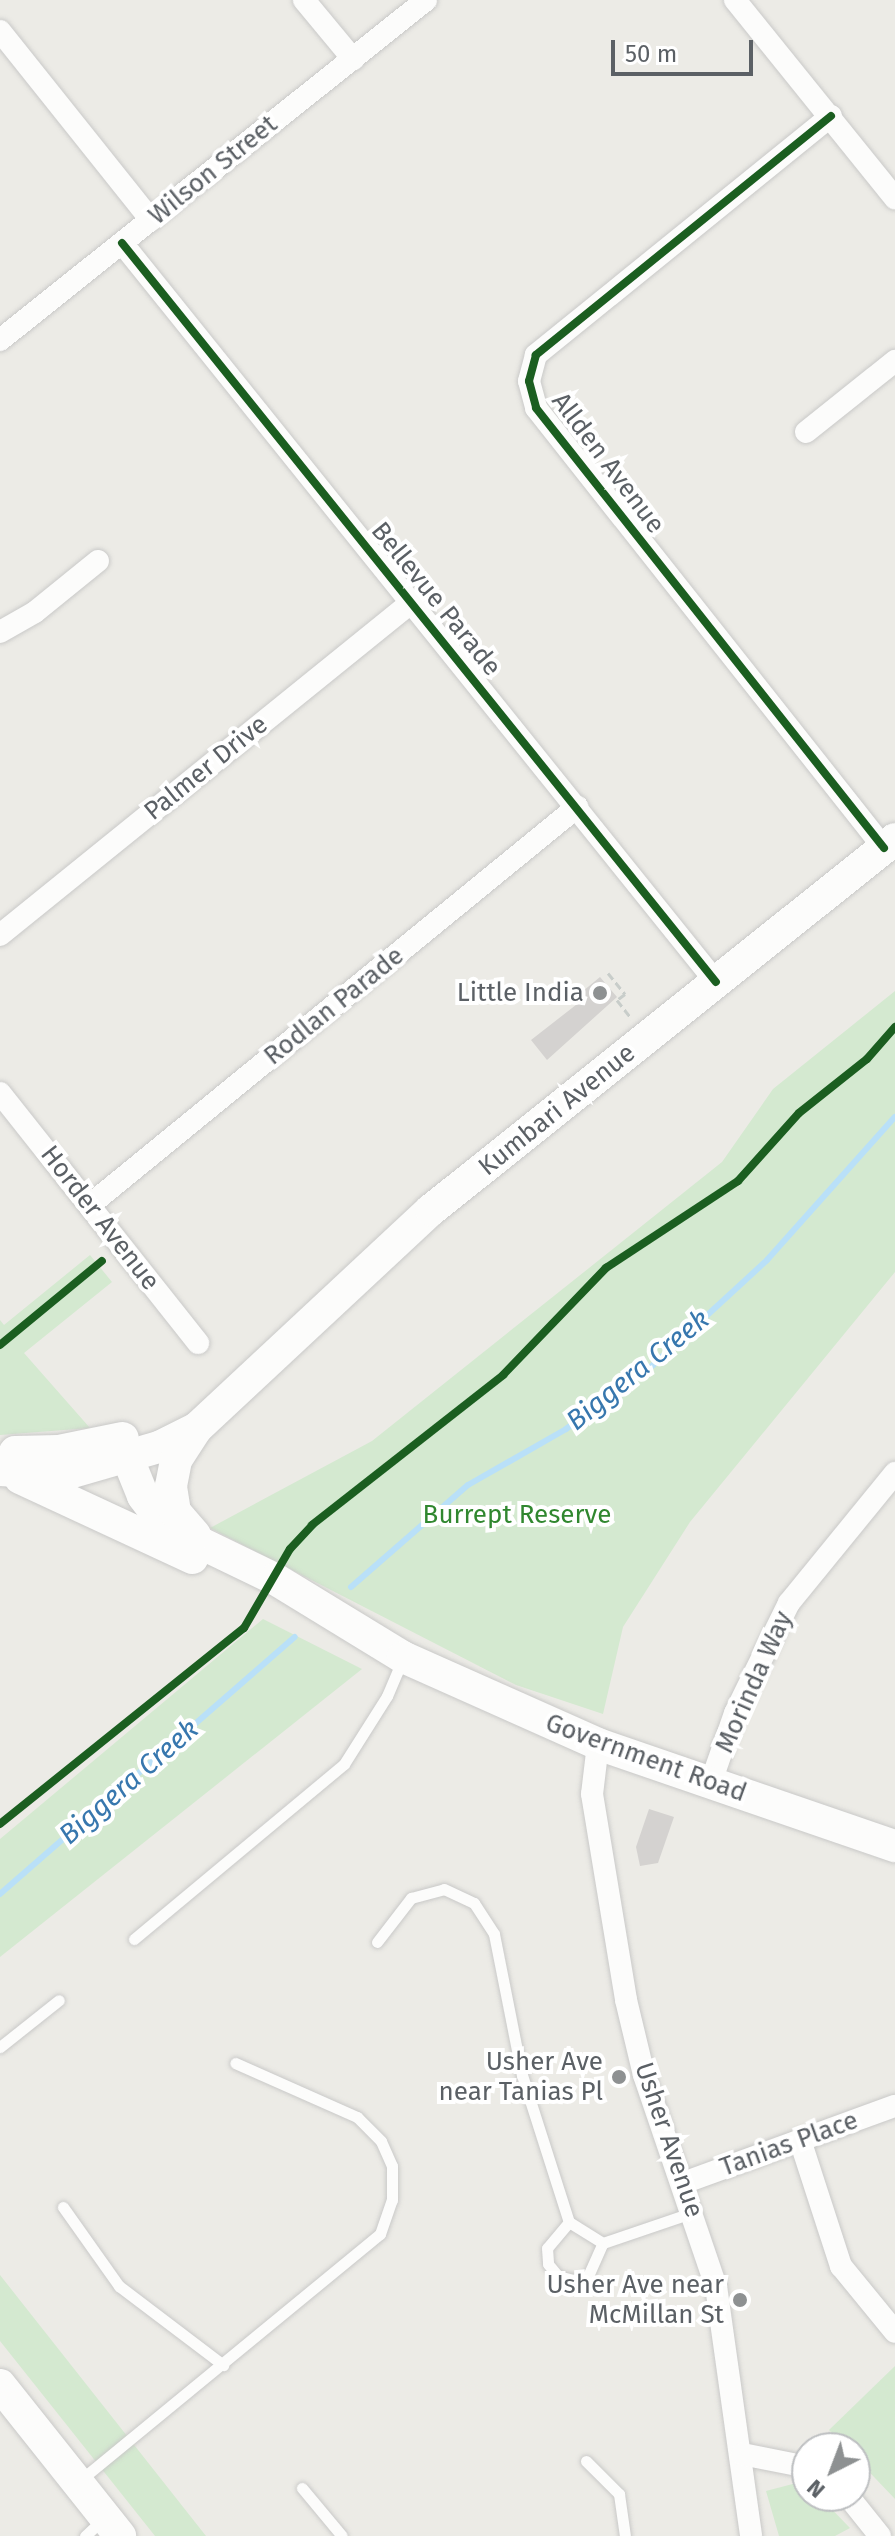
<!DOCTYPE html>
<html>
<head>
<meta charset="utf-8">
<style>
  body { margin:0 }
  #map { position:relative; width:895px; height:2536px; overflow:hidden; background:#ecebe6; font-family:"Fira Sans",sans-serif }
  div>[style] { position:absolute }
  .green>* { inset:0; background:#d4e9d0 }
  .stream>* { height:6px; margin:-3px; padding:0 3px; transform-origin:3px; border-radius:3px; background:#b9e0f8 }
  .building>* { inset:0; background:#d4d2d0 }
  .path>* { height:3px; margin-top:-1.5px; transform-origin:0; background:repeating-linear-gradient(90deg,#c8cdca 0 8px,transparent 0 12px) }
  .roads { filter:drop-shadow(0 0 2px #c9c9c8) drop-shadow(0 0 2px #c9c9c8) }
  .lane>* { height:11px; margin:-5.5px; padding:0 5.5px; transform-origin:5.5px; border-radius:5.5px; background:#fcfcfb }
  .street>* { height:22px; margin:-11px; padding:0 11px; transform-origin:11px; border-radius:11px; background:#fcfcfb }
  .secondary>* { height:32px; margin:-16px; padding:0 16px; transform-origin:16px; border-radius:16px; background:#fcfcfb }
  .cycleway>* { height:8px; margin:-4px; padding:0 4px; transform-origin:4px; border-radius:4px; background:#1b5e20 }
  .dots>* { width:22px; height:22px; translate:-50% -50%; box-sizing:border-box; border:4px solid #fff; border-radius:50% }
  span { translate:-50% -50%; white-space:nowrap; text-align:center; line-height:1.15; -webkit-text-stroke:8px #fff; paint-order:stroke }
  .street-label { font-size:26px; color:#5b6065 }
  .poi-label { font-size:26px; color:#5b6065 }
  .right { translate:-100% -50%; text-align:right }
  .park-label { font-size:26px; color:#30872f }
  .water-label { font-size:28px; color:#3777ae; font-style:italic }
  .north { position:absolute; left:791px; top:2432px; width:80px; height:80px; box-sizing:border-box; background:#fff; border:2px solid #bdbfc1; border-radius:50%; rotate:222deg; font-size:22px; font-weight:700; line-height:32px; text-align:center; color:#5b6065 }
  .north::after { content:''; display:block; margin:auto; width:28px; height:36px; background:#8e9192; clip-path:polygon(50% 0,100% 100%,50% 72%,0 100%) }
  .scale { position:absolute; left:611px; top:40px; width:142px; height:36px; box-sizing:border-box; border:4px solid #5b6065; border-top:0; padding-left:10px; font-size:24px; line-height:28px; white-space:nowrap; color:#5b6065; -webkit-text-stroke:6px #fff; paint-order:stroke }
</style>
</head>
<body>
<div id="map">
  <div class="green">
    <div style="clip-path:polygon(895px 991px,895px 1272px,690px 1522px,623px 1627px,603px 1714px,516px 1685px,210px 1528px,372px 1441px,722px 1162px,773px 1089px)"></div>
    <div style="clip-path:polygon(90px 1255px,112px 1282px,24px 1353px,90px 1428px,0 1435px,0 1320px,4px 1325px)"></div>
    <div style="clip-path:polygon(263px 1619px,362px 1669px,0 1957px,0 1839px)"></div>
    <div style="clip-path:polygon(0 2275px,206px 2536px,155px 2536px,0 2341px)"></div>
    <div style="clip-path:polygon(895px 2366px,895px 2499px,855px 2457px,855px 2448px,846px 2448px,829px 2430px)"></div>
    <div style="clip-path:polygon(804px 2481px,807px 2496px,819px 2496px,850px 2528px,835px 2536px,779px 2536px,766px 2491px)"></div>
  </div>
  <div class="stream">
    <div style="left:351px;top:1587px;width:155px;rotate:-41.1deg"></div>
    <div style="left:468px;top:1485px;width:113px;rotate:-29.7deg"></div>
    <div style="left:566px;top:1429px;width:108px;rotate:-36.3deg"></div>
    <div style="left:653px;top:1365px;width:155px;rotate:-42.6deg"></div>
    <div style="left:767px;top:1260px;width:192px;rotate:-48.2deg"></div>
    <div style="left:0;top:1894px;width:391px;rotate:-41.1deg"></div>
  </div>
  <div class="building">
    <div style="clip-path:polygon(600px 977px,617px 997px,547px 1060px,531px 1040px,581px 1001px,577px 996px)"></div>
    <div style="clip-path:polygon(649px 1809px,674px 1817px,658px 1863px,640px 1866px,636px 1847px)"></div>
  </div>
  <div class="path">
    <div style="left:608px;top:973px;width:27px;rotate:51deg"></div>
    <div style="left:625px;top:994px;width:10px;rotate:143deg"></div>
    <div style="left:617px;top:1000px;width:24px;rotate:52deg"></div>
  </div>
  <div class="roads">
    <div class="lane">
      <div style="left:134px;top:1939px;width:273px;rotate:-39.8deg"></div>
      <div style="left:344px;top:1764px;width:80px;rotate:-57.7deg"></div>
      <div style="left:387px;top:1696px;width:38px;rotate:-67deg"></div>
      <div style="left:377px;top:1942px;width:56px;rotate:-52.3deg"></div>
      <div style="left:411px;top:1898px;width:34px;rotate:-15deg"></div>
      <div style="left:444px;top:1889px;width:33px;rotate:25deg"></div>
      <div style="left:474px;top:1903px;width:37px;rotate:57deg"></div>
      <div style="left:494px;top:1934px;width:144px;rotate:78.8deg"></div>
      <div style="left:522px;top:2075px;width:154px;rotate:72.3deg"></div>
      <div style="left:569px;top:2222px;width:40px;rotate:32deg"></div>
      <div style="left:0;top:2047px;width:75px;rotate:-38.5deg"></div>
      <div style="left:63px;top:2207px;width:97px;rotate:54.7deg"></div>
      <div style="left:119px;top:2286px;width:131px;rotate:37.2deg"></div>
      <div style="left:569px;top:2222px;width:34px;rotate:130deg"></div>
      <div style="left:547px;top:2248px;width:16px;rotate:86deg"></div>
      <div style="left:548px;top:2264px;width:16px;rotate:50deg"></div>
      <div style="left:558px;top:2276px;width:16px;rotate:15deg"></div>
      <div style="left:573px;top:2280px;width:16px;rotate:-15deg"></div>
      <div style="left:588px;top:2276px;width:36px;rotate:-66deg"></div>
      <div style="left:603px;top:2243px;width:96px;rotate:-18.8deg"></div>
      <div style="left:586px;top:2461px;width:47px;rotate:45deg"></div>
      <div style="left:619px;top:2494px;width:42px;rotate:81.9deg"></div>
      <div style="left:78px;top:2482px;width:391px;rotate:-39.4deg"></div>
      <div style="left:380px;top:2234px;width:36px;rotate:-71deg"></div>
      <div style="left:392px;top:2200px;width:34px;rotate:-90deg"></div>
      <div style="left:392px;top:2166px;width:27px;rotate:-114deg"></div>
      <div style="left:381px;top:2141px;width:34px;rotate:-135deg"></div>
      <div style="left:357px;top:2117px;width:133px;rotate:-156.1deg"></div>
      <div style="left:302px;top:2488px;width:62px;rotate:50.2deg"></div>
      <div style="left:85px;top:2536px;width:23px;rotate:-43deg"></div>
    </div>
    <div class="street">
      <div style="left:304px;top:0;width:77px;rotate:50.3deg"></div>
      <div style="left:735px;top:0;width:255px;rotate:51.1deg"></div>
      <div style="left:0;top:31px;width:242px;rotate:51.4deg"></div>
      <div style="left:831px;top:116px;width:380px;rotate:141deg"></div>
      <div style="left:536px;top:355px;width:27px;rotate:105deg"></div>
      <div style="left:529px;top:381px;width:28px;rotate:75deg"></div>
      <div style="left:536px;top:408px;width:561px;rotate:51.66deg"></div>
      <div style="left:122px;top:243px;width:948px;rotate:51.21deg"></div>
      <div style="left:0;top:340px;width:545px;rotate:-38.59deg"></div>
      <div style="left:806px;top:432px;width:114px;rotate:-38.6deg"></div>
      <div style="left:0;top:632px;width:40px;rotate:-29.7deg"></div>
      <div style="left:35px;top:612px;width:81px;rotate:-39deg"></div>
      <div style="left:0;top:935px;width:531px;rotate:-38.96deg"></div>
      <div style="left:0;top:1093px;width:319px;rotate:51.6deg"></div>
      <div style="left:91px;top:1204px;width:628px;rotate:-39.24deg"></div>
      <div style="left:598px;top:1744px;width:50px;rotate:96.8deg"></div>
      <div style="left:592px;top:1794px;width:209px;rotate:80.6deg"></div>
      <div style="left:626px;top:2000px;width:77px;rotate:76.5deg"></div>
      <div style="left:644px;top:2075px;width:223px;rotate:71.2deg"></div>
      <div style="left:716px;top:2286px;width:252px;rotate:82deg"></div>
      <div style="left:711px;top:1782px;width:73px;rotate:-70.8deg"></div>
      <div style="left:735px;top:1713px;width:123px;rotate:-63.9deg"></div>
      <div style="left:789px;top:1603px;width:168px;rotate:-50.8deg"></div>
      <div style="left:800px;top:2140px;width:133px;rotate:72deg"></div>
      <div style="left:841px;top:2266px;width:85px;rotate:50.7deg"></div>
      <div style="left:683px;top:2183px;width:226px;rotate:-20deg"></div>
      <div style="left:742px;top:2454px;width:66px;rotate:11.3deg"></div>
      <div style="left:848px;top:2496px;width:51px;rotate:51.3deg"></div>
    </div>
    <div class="secondary">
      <div style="left:120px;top:1439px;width:61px;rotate:68deg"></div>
      <div style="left:143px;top:1496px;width:25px;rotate:53deg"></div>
      <div style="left:158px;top:1516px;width:34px;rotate:36deg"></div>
      <div style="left:186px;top:1536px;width:99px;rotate:25.8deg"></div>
      <div style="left:275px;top:1579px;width:150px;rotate:31.4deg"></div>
      <div style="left:403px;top:1657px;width:214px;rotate:24deg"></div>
      <div style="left:598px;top:1744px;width:314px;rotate:19deg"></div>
      <div style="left:15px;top:1452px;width:44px;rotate:-1.3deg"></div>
      <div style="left:59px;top:1451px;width:65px;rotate:-11.5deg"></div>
      <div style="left:0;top:1470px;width:66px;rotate:3.5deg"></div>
      <div style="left:66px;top:1474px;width:97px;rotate:-16.2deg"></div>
      <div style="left:159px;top:1447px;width:42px;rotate:-26.6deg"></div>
      <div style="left:197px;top:1428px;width:320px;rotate:-43deg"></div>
      <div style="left:431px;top:1210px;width:594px;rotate:-38.64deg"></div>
      <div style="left:20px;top:1478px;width:190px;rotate:24.9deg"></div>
      <div style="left:195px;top:1535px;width:30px;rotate:-131deg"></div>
      <div style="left:175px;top:1512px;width:26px;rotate:-99deg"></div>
      <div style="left:171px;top:1486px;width:26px;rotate:-79deg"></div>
      <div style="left:176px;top:1460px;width:38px;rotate:-57deg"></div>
      <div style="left:0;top:2385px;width:193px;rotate:51.5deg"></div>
    </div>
  </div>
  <div class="cycleway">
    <div style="left:831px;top:116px;width:380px;rotate:141deg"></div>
    <div style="left:536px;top:355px;width:27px;rotate:105deg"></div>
    <div style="left:529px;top:381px;width:28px;rotate:75deg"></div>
    <div style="left:536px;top:408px;width:561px;rotate:51.66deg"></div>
    <div style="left:122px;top:243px;width:948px;rotate:51.21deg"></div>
    <div style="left:0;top:1345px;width:132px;rotate:-39.5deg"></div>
    <div style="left:0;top:1824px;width:313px;rotate:-38.8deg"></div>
    <div style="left:244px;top:1628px;width:91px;rotate:-59.8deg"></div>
    <div style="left:290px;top:1549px;width:33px;rotate:-47deg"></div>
    <div style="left:312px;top:1525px;width:243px;rotate:-38.1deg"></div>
    <div style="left:503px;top:1375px;width:149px;rotate:-46.1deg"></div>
    <div style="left:606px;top:1268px;width:158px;rotate:-33.4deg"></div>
    <div style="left:738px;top:1181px;width:91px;rotate:-48.1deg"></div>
    <div style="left:799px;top:1113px;width:87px;rotate:-38.5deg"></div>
    <div style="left:867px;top:1059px;width:43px;rotate:-48.8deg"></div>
  </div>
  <div class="dots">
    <div style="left:600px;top:993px;background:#8e9192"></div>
    <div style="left:619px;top:2077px;background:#8e9192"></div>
    <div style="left:740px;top:2300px;background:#8e9192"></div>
  </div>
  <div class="street-label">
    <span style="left:213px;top:170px;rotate:-39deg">Wilson Street</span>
    <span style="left:608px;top:463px;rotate:53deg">Allden Avenue</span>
    <span style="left:436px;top:599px;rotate:51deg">Bellevue Parade</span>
    <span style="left:206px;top:768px;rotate:-39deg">Palmer Drive</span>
    <span style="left:334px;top:1006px;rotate:-39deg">Rodlan Parade</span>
    <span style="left:557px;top:1110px;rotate:-39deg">Kumbari Avenue</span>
    <span style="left:100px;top:1218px;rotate:52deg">Horder Avenue</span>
    <span style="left:754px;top:1682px;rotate:-66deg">Morinda Way</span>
    <span style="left:646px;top:1758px;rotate:20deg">Government Road</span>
    <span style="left:669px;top:2140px;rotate:71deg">Usher Avenue</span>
    <span style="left:789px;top:2144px;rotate:-20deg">Tanias Place</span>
  </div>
  <div class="poi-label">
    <span class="right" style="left:584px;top:993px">Little India</span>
    <span class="right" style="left:603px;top:2077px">Usher Ave<br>near Tanias Pl</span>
    <span class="right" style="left:724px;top:2300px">Usher Ave near<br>McMillan St</span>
  </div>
  <div class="park-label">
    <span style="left:517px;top:1515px">Burrept Reserve</span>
  </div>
  <div class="water-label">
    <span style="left:638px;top:1370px;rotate:-39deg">Biggera Creek</span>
    <span style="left:129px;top:1782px;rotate:-41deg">Biggera Creek</span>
  </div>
  <div class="north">N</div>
  <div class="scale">50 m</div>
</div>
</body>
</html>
